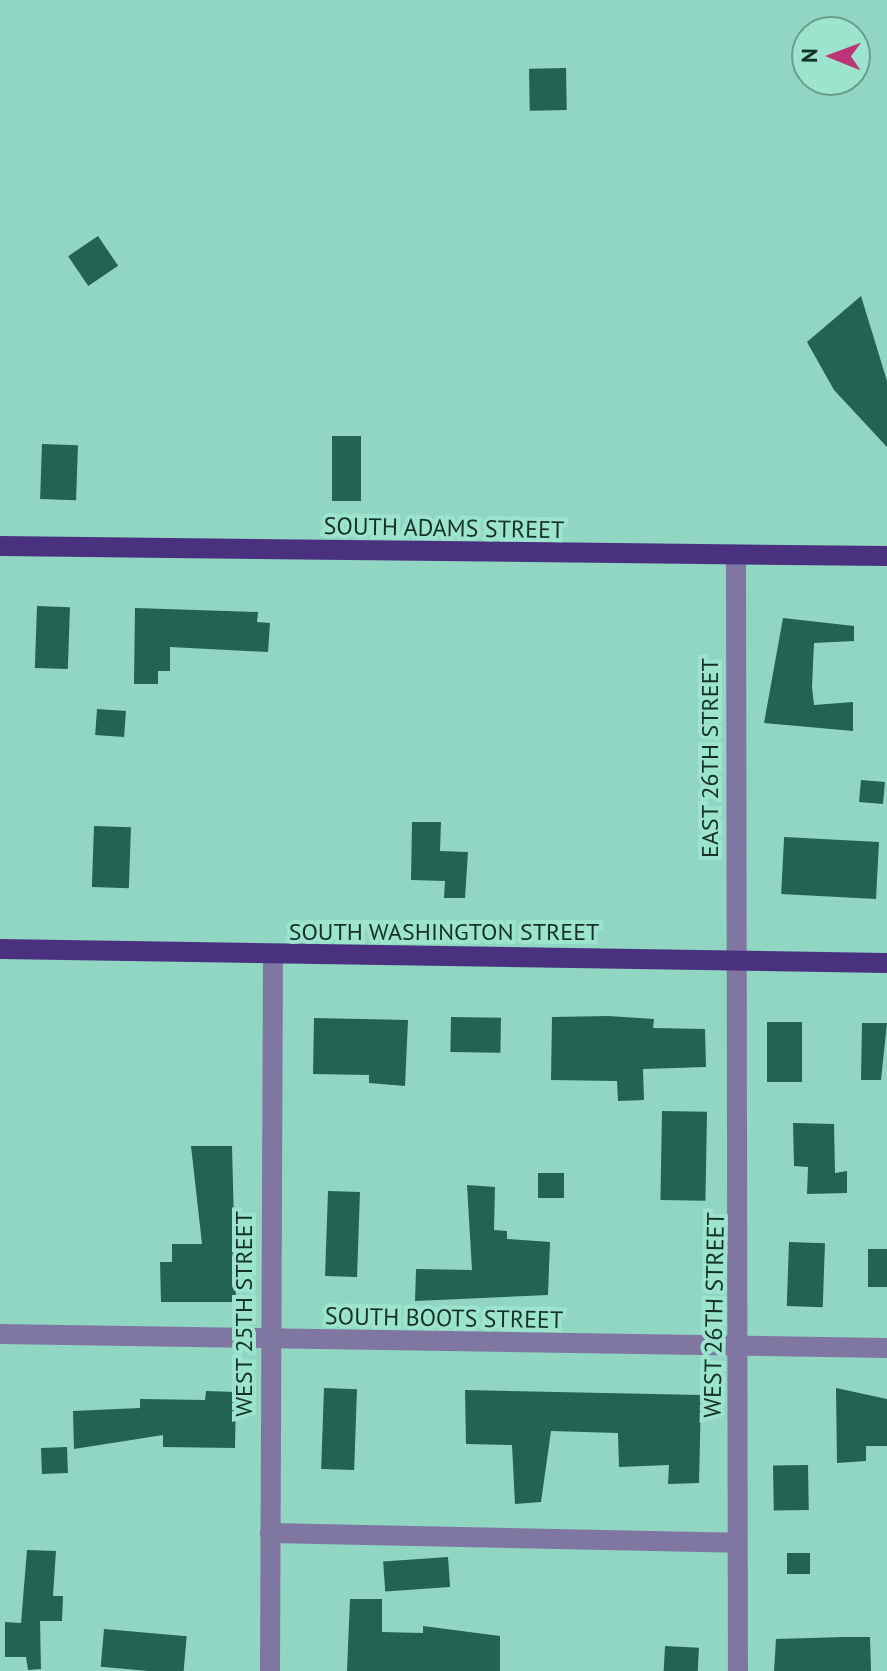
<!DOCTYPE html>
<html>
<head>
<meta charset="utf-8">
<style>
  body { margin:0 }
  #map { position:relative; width:887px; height:1671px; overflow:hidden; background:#90d6c3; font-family:"PT Sans",sans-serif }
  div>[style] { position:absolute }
  .building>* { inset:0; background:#226353; transform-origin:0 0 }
  .minor>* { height:20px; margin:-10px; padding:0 10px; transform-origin:10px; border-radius:10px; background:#8076a2 }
  .major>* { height:20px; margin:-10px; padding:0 10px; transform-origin:10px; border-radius:10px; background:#4a317f }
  span { translate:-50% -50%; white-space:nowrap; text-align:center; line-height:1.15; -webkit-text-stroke:8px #9de4cf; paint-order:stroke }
  .street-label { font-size:24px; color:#15322a }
  .north { position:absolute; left:791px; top:16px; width:80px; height:80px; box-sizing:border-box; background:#9de4cf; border:2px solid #679d8d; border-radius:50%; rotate:271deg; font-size:22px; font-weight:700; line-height:32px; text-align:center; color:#15322a }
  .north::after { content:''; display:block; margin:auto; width:28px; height:36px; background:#bb3577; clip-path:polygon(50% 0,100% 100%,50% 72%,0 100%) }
</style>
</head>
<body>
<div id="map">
  <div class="building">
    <div style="left:566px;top:68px;width:42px;height:37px;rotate:89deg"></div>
    <div style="left:98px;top:236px;width:36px;height:36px;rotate:56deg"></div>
    <div style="clip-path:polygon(861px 296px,887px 381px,887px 447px,834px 390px,807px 342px)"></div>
    <div style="left:332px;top:436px;width:29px;height:65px"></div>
    <div style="left:42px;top:444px;width:36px;height:55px;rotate:2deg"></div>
    <div style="left:37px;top:606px;width:33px;height:62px;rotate:2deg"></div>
    <div style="clip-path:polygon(135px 608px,258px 612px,257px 622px,270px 623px,268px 652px,170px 647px,170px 671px,158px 671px,158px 684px,134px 684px)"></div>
    <div style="clip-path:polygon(783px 618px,854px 626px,854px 641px,814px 643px,812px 687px,814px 705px,853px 702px,853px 731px,764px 723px)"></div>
    <div style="left:97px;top:709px;width:29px;height:26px;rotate:4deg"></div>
    <div style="left:861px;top:780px;width:24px;height:22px;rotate:5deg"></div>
    <div style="clip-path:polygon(412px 822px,441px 822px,440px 851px,468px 852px,465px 898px,444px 898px,445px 881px,411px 880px)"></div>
    <div style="left:94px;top:826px;width:37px;height:61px;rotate:2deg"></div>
    <div style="left:879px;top:842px;width:57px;height:95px;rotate:93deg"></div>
    <div style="left:451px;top:1017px;width:50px;height:35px;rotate:1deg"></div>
    <div style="clip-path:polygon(552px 1017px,608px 1016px,654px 1019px,653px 1028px,705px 1029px,706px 1067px,643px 1069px,644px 1100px,618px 1101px,617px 1081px,551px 1080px)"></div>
    <div style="clip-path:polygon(314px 1018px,408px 1020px,405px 1086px,369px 1083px,369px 1075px,313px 1074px)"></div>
    <div style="left:802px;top:1022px;width:60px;height:35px;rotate:90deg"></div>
    <div style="clip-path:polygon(862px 1023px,887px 1023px,881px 1080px,861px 1080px)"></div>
    <div style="left:662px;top:1111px;width:45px;height:89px;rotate:1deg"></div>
    <div style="clip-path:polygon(793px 1123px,834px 1124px,835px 1173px,847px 1171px,847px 1193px,807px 1194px,808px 1167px,794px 1166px)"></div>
    <div style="clip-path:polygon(191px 1146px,232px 1146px,236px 1302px,161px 1302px,160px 1262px,172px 1262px,172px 1244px,202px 1244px)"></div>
    <div style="left:538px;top:1173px;width:26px;height:25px"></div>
    <div style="clip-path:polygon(467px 1185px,495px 1187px,494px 1230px,507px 1231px,507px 1239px,550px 1242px,548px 1295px,415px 1301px,416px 1269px,472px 1270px)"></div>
    <div style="left:328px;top:1191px;width:32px;height:85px;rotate:2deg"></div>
    <div style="left:789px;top:1242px;width:36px;height:64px;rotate:2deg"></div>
    <div style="left:868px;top:1249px;width:19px;height:38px"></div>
    <div style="left:324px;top:1388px;width:33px;height:81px;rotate:2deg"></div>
    <div style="clip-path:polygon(836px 1388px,887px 1399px,887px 1446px,866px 1446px,866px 1461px,837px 1463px)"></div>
    <div style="clip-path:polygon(465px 1390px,701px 1395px,699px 1483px,668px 1484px,669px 1465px,619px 1467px,618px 1433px,551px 1431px,541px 1502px,515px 1504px,512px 1445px,466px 1444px)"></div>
    <div style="clip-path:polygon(206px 1391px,236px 1392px,235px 1448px,163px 1447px,163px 1435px,74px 1449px,73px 1411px,140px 1408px,140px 1399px,205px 1400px)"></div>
    <div style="left:67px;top:1447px;width:26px;height:26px;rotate:88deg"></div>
    <div style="left:808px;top:1465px;width:45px;height:35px;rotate:89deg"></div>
    <div style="clip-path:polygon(27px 1550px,56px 1551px,53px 1596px,63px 1596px,62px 1621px,40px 1621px,41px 1669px,28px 1670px,26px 1657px,5px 1657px,5px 1622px,21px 1623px)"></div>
    <div style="left:787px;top:1553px;width:23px;height:21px"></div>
    <div style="left:448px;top:1557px;width:30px;height:65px;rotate:86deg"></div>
    <div style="clip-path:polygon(350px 1599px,382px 1599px,382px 1632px,423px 1633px,423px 1626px,500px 1636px,500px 1671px,347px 1671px)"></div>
    <div style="left:104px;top:1629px;width:83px;height:38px;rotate:5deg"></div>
    <div style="clip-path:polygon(844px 1637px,870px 1637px,871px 1671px,774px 1671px,776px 1639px)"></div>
    <div style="left:665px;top:1646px;width:34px;height:25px;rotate:3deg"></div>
  </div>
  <div class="minor">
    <div style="left:736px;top:557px;width:1114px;rotate:89.9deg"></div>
    <div style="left:0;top:1334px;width:887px;rotate:0.9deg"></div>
    <div style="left:270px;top:1533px;width:467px;rotate:1.2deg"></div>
    <div style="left:270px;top:1671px;width:714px;rotate:-89.76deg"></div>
  </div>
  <div class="major">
    <div style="left:0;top:546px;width:887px;rotate:0.65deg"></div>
    <div style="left:0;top:949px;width:887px;rotate:0.9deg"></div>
  </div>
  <div class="street-label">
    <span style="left:444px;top:528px;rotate:1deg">SOUTH ADAMS STREET</span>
    <span style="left:710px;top:758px;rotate:-90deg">EAST 26TH STREET</span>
    <span style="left:444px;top:932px">SOUTH WASHINGTON STREET</span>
    <span style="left:244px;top:1314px;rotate:-90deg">WEST 25TH STREET</span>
    <span style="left:714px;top:1315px;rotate:-89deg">WEST 26TH STREET</span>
    <span style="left:444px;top:1318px;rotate:1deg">SOUTH BOOTS STREET</span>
  </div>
  <div class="north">N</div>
</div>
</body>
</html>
